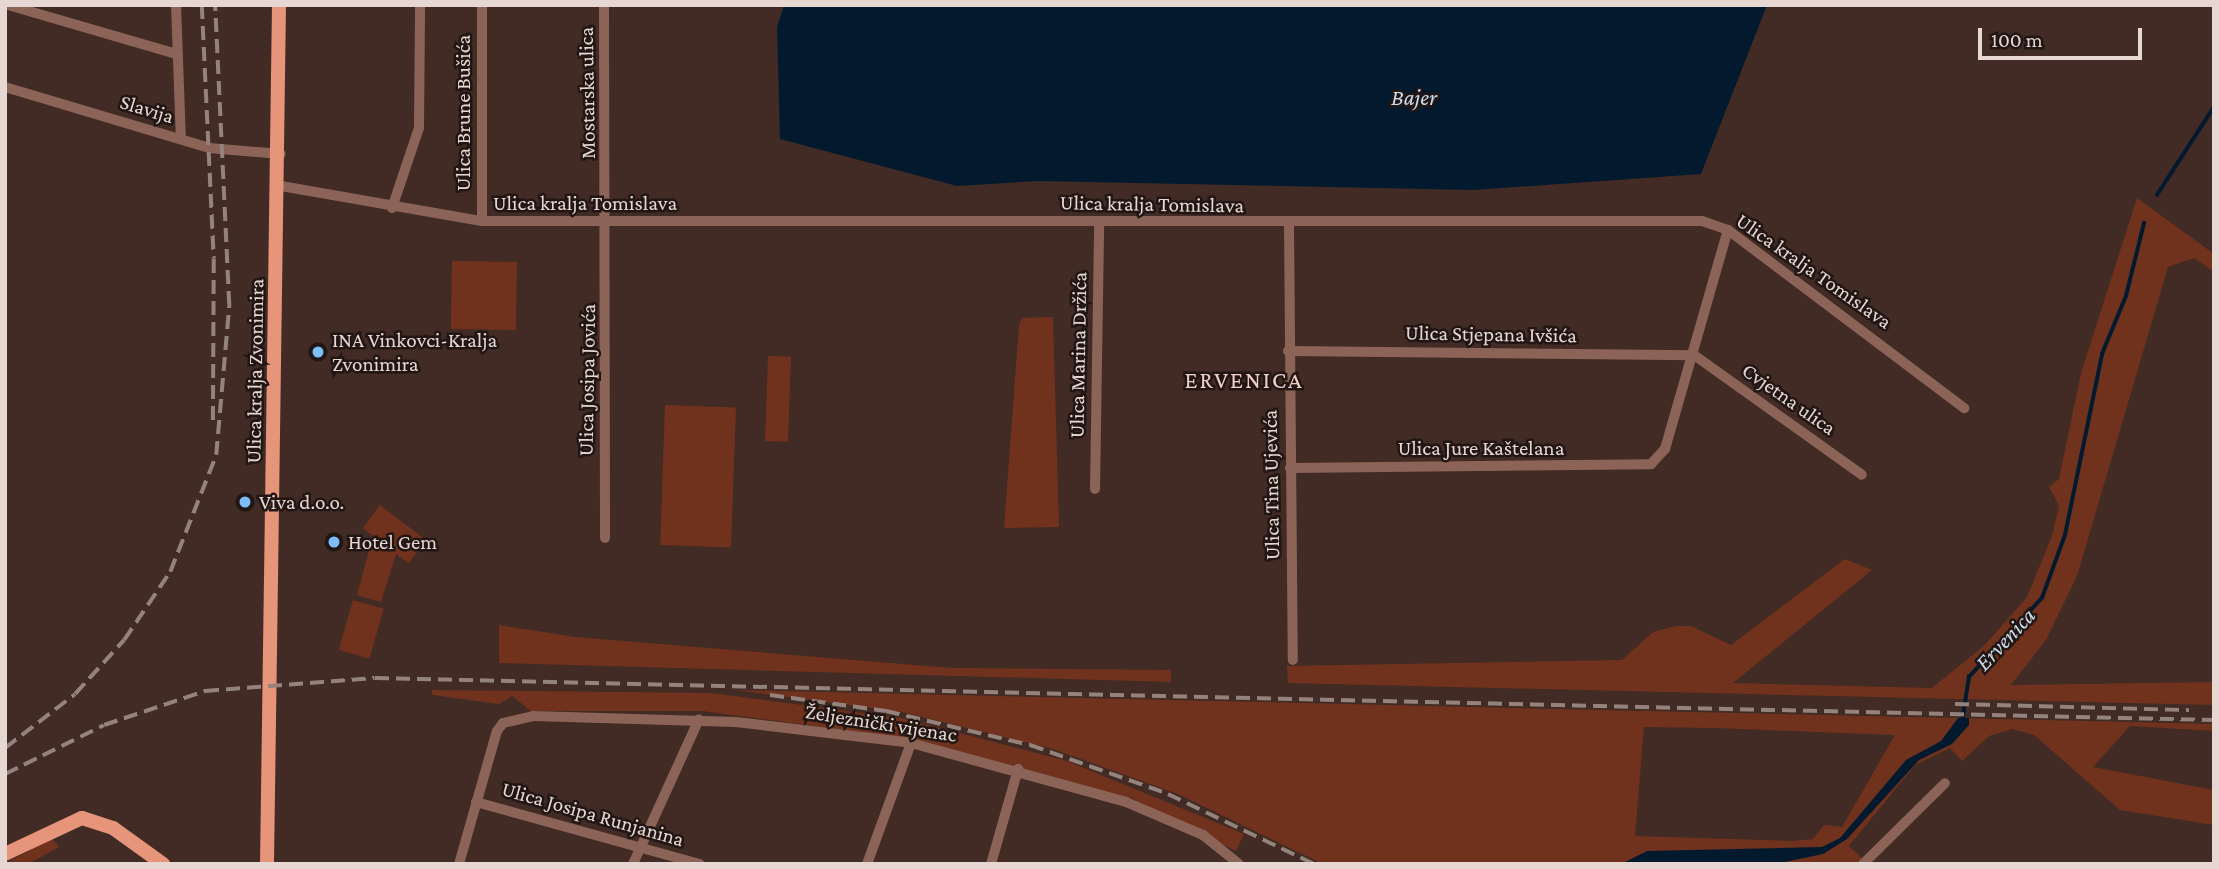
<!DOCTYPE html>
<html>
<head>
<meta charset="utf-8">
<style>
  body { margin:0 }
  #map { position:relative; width:2219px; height:869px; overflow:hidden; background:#412b24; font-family:"Crimson Pro",serif }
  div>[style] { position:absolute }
  .green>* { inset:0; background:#70321d; transform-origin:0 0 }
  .water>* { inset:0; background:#031a2e }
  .stream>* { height:3.5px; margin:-1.75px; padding:0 1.75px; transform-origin:1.75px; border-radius:1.75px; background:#031a2e }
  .minor>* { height:10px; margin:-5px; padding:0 5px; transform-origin:5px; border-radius:5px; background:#8c6457 }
  .major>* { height:14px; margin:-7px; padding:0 7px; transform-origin:7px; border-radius:7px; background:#e6947a }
  .rail>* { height:3.5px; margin-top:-1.75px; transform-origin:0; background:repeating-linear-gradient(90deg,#94827c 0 14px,transparent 0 21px) }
  .dots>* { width:19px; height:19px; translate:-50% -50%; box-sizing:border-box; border:4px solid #211613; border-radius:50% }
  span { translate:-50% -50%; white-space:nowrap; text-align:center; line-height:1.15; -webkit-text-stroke:5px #211613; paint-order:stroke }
  .street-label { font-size:21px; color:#e6d7d2 }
  .poi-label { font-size:21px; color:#e6d7d2 }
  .left { translate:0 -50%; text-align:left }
  .water-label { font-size:23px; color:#cadcee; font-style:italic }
  .quarter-label { font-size:24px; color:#edcfc6; letter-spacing:2px }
  .frame { position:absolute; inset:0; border:7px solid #e6d7d2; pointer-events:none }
  .scale { position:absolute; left:1978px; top:28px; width:164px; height:32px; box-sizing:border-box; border:4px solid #e6d7d2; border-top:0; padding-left:9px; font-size:21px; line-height:24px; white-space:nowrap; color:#e6d7d2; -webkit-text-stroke:5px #211613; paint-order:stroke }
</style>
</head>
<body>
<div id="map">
  <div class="green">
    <div style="clip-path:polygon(2137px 198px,2214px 254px,2214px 272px,2194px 258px,2168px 267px,2077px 576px,2046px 640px,2011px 685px,2214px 682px,2214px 705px,1288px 683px,1287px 666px,1622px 660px,1653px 632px,1676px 626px,1691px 626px,1731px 645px,1845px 559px,1872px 570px,1733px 683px,1932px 688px,1985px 645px,2027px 597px,2052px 536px,2059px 506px,2049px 487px,2059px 479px,2081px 373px)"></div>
    <div style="left:517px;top:262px;width:68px;height:65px;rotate:91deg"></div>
    <div style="clip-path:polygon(1053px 317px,1059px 527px,1004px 528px,1019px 325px,1022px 318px)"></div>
    <div style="left:768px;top:356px;width:23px;height:85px;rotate:2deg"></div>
    <div style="left:665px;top:405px;width:71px;height:140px;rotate:2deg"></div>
    <div style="clip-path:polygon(380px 505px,426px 540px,409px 563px,396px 554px,381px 602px,357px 595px,373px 536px,363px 528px)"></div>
    <div style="left:353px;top:600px;width:32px;height:52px;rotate:16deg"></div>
    <div style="clip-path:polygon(499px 625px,575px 637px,952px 668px,1171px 670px,1171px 682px,499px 663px)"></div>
    <div style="clip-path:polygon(432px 690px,711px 693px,901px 718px,1067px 761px,1244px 834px,1236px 851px,1131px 798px,912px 739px,702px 711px,531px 711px,512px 696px,499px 704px,432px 695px)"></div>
    <div style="clip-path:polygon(evenodd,736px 690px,2214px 724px,2214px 731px,2130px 726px,2093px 767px,2214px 790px,2214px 825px,2120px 810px,2034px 735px,2012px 729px,1989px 736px,1962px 761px,1950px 748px,1915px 765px,1849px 846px,1863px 859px,1857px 864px,1323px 864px,1178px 794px,1053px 749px,902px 712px,736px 690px,1644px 727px,1715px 728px,1895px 735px,1842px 827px,1824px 825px,1813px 839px,1792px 841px,1635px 836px,1644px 727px)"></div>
    <div style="clip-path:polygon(52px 838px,59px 847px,28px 864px,5px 864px)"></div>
  </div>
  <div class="water">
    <div style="clip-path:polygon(784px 5px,1767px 5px,1701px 174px,1474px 190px,1037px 181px,957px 186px,780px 139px,777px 27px)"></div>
    <div style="clip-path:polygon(1958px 718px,1969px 718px,1969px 725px,1952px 744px,1919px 760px,1847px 839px,1823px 854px,1780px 863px,1621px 864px,1647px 851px,1822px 847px,1840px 838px,1906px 760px,1941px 741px)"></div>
  </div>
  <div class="stream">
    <div style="left:2157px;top:195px;width:105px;rotate:-57.1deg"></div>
    <div style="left:1962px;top:722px;width:46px;rotate:-81.2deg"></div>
    <div style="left:1969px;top:677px;width:108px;rotate:-47.3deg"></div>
    <div style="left:2042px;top:598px;width:67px;rotate:-69.9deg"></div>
    <div style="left:2065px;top:535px;width:185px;rotate:-78.4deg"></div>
    <div style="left:2102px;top:354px;width:63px;rotate:-67.5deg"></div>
    <div style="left:2126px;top:296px;width:75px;rotate:-76.1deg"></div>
  </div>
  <div class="minor">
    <div style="left:8px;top:5px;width:176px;rotate:16.2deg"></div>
    <div style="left:176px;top:5px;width:134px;rotate:87.9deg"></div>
    <div style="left:482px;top:5px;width:216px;rotate:90deg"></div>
    <div style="left:604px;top:5px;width:533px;rotate:89.89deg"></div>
    <div style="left:5px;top:87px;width:213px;rotate:16.6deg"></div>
    <div style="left:209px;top:148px;width:72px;rotate:4.8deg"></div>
    <div style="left:281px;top:186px;width:204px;rotate:9.9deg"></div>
    <div style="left:482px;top:221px;width:1220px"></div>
    <div style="left:1702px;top:221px;width:28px;rotate:19deg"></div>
    <div style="left:1728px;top:230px;width:296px;rotate:37deg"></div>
    <div style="left:392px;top:208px;width:84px;rotate:-71.4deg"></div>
    <div style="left:419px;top:128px;width:123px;rotate:-89.5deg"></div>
    <div style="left:1289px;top:225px;width:435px;rotate:89.5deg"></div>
    <div style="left:1288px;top:351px;width:406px;rotate:0.6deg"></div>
    <div style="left:1694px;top:355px;width:206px;rotate:35.5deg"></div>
    <div style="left:1290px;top:468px;width:361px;rotate:-0.6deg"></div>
    <div style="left:1651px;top:464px;width:21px;rotate:-47deg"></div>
    <div style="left:1665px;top:449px;width:228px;rotate:-74deg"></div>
    <div style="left:1095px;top:489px;width:268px;rotate:-89.1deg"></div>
    <div style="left:476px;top:802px;width:232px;rotate:15.5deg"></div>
    <div style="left:459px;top:864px;width:138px;rotate:-74.1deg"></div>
    <div style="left:497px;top:731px;width:10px;rotate:-53deg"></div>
    <div style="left:503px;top:723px;width:31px;rotate:-13deg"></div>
    <div style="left:533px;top:716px;width:203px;rotate:1.7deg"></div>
    <div style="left:736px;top:722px;width:176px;rotate:6.8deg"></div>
    <div style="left:911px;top:743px;width:223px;rotate:15.3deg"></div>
    <div style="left:1126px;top:802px;width:84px;rotate:23.2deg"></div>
    <div style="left:1203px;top:835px;width:46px;rotate:38.9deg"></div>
    <div style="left:633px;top:864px;width:159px;rotate:-65.5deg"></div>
    <div style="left:867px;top:864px;width:129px;rotate:-70deg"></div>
    <div style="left:991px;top:864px;width:99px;rotate:-74.1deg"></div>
    <div style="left:1863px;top:864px;width:115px;rotate:-44.6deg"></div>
  </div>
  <div class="major">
    <div style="left:5px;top:854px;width:85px;rotate:-25.1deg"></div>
    <div style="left:82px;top:818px;width:33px;rotate:18deg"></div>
    <div style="left:113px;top:828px;width:62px;rotate:35.8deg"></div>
    <div style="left:267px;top:864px;width:859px;rotate:-89.2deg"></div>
  </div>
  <div class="rail">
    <div style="left:202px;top:5px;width:254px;rotate:87.3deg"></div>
    <div style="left:214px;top:259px;width:166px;rotate:90.3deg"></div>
    <div style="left:770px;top:695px;width:117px;rotate:7.9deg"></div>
    <div style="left:886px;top:711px;width:148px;rotate:13.3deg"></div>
    <div style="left:1030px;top:745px;width:146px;rotate:19.5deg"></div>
    <div style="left:1168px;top:794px;width:162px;rotate:25.6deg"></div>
    <div style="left:1955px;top:704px;width:234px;rotate:1.5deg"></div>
    <div style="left:5px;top:748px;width:88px;rotate:-37.6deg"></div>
    <div style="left:75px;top:694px;width:73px;rotate:-47.8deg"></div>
    <div style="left:124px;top:640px;width:82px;rotate:-55.9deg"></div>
    <div style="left:170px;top:572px;width:126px;rotate:-68.5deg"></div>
    <div style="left:216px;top:455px;width:151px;rotate:-85deg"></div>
    <div style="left:229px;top:305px;width:300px;rotate:-92.7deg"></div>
    <div style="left:5px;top:774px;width:110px;rotate:-26.3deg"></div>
    <div style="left:104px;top:725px;width:107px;rotate:-18.6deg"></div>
    <div style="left:205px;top:691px;width:170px;rotate:-4.4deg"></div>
    <div style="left:375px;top:678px;width:1839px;rotate:1.31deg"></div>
  </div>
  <div class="dots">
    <div style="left:318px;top:352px;background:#7dbef9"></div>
    <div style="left:245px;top:502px;background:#7dbef9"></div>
    <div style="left:334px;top:542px;background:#7dbef9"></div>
  </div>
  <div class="street-label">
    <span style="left:587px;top:93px;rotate:-91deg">Mostarska ulica</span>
    <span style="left:147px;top:109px;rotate:17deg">Slavija</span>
    <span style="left:463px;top:113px;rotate:-90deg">Ulica Brune Bušića</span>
    <span style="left:585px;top:203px">Ulica kralja Tomislava</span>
    <span style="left:1152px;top:204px;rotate:1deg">Ulica kralja Tomislava</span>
    <span style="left:1814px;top:271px;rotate:35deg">Ulica kralja Tomislava</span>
    <span style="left:1491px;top:334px;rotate:1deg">Ulica Stjepana Ivšića</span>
    <span style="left:1078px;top:355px;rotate:-89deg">Ulica Marina Držića</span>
    <span style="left:255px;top:371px;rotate:-89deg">Ulica kralja Zvonimira</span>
    <span style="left:587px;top:380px;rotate:-89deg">Ulica Josipa Jovića</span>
    <span style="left:1789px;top:399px;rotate:35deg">Cvjetna ulica</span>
    <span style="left:1481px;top:448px">Ulica Jure Kaštelana</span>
    <span style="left:1271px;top:485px;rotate:-91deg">Ulica Tina Ujevića</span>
    <span style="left:881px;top:723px;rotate:9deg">Željeznički vijenac</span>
    <span style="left:593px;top:814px;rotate:16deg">Ulica Josipa Runjanina</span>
  </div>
  <div class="poi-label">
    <span class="left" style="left:332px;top:352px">INA Vinkovci-Kralja<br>Zvonimira</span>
    <span class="left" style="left:259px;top:502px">Viva d.o.o.</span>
    <span class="left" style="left:348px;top:542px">Hotel Gem</span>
  </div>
  <div class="water-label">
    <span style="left:1414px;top:97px">Bajer</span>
    <span style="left:2005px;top:639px;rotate:-47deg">Ervenica</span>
  </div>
  <div class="quarter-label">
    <span style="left:1244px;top:380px">ERVENICA</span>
  </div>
  <div class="frame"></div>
  <div class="scale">100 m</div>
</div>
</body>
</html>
